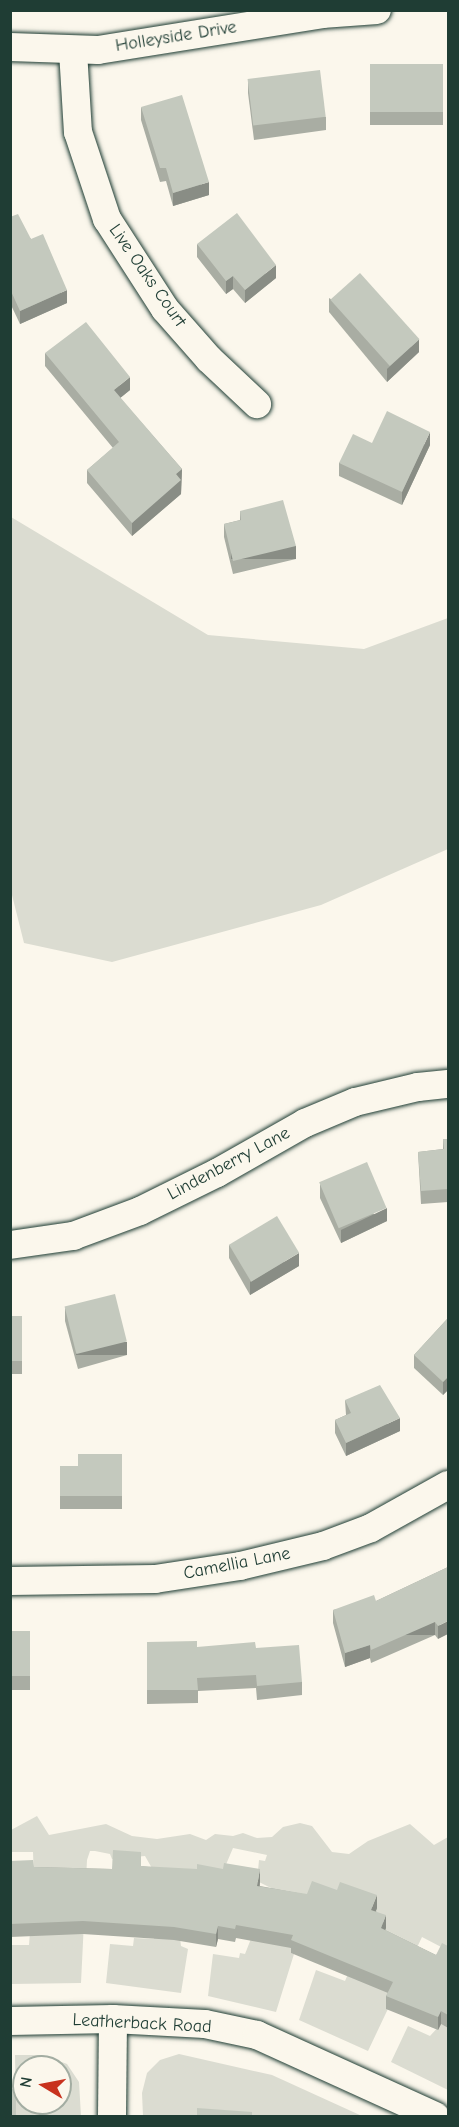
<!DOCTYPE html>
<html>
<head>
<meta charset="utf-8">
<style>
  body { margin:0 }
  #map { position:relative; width:459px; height:2127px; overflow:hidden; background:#fbf7ec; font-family:"Comic Neue",sans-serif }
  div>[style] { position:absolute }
  .green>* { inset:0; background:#dbdcd1 }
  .roads { filter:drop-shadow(0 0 2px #1f3d34) drop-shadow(0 0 2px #1f3d34) }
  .street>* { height:28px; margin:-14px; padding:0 14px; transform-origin:14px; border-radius:14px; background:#fbf7ec }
  .wall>* { inset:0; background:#a9ada3; transform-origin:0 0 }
  .shaded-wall>* { inset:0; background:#898d85; transform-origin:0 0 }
  .building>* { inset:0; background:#c4c9be; transform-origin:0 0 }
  span { translate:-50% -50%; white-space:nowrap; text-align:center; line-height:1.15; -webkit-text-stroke:4.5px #fbf7ec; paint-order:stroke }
  .street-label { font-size:18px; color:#1f3d34 }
  .frame { position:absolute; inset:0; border:12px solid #1f3d34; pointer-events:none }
  .north { position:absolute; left:12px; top:2055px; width:60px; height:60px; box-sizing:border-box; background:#fbf7ec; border:2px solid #a3ada2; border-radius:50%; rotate:280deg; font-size:16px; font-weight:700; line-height:24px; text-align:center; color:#1f3d34 }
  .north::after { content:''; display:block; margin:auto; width:21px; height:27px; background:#c8321e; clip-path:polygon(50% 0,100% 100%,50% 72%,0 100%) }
</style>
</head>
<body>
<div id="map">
  <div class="green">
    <div style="clip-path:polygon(11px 517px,208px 635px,364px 649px,448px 618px,448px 849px,321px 905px,112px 962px,24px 943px,10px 887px)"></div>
    <div style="clip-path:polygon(37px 1816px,49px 1835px,106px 1824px,132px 1836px,157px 1839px,190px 1834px,206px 1840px,215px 1834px,233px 1836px,243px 1833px,257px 1838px,272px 1837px,283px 1827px,300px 1823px,312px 1826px,332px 1852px,349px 1854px,368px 1841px,410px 1824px,434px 1845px,448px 1837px,448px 1960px,445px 1949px,422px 1937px,368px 2051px,299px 2020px,316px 1970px,345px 1981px,376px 1908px,291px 1953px,294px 1954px,276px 2012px,208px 1996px,213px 1954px,239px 1958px,240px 1953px,245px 1954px,271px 1888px,257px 1881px,259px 1860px,265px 1861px,267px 1855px,233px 1848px,219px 1881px,180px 1937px,181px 1946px,188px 1949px,181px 1993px,106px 1983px,110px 1944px,133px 1946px,134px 1938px,154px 1939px,153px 1870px,145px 1856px,112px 1859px,110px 1854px,95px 1851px,90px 1851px,87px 1860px,81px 1983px,11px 1984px,11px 1945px,29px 1945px,34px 1880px,33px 1852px,11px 1852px,11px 1830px)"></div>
    <div style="clip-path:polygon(441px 2024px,448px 2028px,448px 2090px,391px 2062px,408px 2026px,430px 2036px)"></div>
    <div style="clip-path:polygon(179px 2054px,272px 2075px,362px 2116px,143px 2116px,142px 2093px,147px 2073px,160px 2060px)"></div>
    <div style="clip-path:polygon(evenodd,15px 2055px,43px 2055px,67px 2064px,79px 2082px,81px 2116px,16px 2116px,15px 2055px,24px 2067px,60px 2067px,60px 2103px,24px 2103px,24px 2067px)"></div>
  </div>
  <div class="roads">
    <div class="street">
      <div style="left:10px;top:47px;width:88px;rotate:2deg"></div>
      <div style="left:98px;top:50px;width:227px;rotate:-9.1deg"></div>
      <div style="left:322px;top:14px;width:55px;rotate:-4.2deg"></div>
      <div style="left:73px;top:51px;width:81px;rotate:86.5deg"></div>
      <div style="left:78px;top:132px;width:92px;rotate:71.6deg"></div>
      <div style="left:107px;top:219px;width:107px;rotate:57.2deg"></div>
      <div style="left:165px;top:309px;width:67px;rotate:48.7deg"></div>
      <div style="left:209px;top:359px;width:66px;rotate:43.2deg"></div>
      <div style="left:10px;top:1245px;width:64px;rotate:-8.1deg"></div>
      <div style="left:73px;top:1236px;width:72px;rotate:-20.5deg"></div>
      <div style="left:140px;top:1211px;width:86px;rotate:-26.3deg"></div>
      <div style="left:217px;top:1173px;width:101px;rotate:-29.6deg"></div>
      <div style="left:305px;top:1123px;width:54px;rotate:-22.8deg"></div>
      <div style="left:355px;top:1102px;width:65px;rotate:-13.4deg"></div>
      <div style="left:418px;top:1087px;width:30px;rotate:-6deg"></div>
      <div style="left:10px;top:1581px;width:145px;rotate:-0.8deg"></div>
      <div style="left:155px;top:1579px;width:86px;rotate:-8.7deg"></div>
      <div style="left:240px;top:1566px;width:85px;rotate:-13.5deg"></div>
      <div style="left:323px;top:1546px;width:51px;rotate:-20.6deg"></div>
      <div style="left:371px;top:1528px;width:88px;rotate:-29.2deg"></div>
      <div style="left:10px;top:2021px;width:103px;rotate:-1.1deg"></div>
      <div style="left:113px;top:2019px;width:92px;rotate:3.1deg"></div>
      <div style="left:205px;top:2024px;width:53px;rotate:11.9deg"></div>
      <div style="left:257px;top:2035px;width:196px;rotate:24.5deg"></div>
      <div style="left:112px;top:2116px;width:97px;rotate:-89.4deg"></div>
    </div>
  </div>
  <div class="wall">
    <div style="left:443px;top:64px;width:61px;height:73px;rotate:90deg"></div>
    <div style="clip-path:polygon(248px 80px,326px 117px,326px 130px,254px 140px,248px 93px)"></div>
    <div style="clip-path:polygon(141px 107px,209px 195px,173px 206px,166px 181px,160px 182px,141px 120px)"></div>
    <div style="clip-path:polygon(10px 217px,31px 239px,67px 303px,20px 324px,10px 303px)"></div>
    <div style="clip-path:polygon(197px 244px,276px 278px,245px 303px,233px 289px,226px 294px,197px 257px)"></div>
    <div style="clip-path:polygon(329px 298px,419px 352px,387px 382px,329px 312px)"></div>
    <div style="clip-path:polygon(45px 353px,130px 390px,120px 398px,182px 469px,181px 494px,132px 536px,87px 483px,87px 470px,113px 448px,45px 366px)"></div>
    <div style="clip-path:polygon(372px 443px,430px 445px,402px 505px,339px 476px,339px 463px)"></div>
    <div style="clip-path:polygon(240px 511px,296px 559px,233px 574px,224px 537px,224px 524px,240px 520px)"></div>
    <div style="clip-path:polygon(443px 1139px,448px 1139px,448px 1202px,421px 1204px,418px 1152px,443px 1149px)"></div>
    <div style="clip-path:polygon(320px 1184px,387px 1221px,341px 1243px,320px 1198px)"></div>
    <div style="clip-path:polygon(229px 1245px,299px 1266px,250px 1295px,229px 1258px)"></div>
    <div style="clip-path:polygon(65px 1308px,127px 1355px,78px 1369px,65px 1321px)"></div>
    <div style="left:10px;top:1316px;width:12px;height:58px"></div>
    <div style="clip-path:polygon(448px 1318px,448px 1390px,443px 1395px,414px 1368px,414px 1355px)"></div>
    <div style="clip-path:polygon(345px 1400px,400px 1431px,346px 1456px,335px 1433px,335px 1420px,346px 1415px)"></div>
    <div style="clip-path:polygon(122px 1454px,122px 1509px,60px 1509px,60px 1466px,78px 1466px)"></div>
    <div style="clip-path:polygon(448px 1567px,438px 1639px,435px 1635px,371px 1663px,370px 1658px,345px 1667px,333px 1623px,333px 1610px,376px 1601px)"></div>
    <div style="left:10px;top:1631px;width:20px;height:59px"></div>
    <div style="clip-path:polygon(147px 1642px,197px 1647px,256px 1648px,302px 1682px,302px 1695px,257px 1700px,256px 1688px,198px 1691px,198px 1703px,147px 1704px)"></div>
    <div style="clip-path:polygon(10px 1861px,34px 1867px,112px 1869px,141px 1866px,260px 1882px,260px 1886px,377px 1908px,376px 1911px,386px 1928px,385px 1930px,436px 1955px,448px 1946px,448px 2028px,441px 2024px,438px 2030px,386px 2009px,386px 1996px,388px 1993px,291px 1953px,291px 1948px,236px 1938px,235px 1942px,218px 1939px,216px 1947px,174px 1940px,83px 1934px,10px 1937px)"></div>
  </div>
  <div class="shaded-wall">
    <div style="clip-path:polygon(209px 182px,209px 195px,173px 206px,173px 193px)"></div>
    <div style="clip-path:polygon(276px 265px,276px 278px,245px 303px,245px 290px)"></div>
    <div style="clip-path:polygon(233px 276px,233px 289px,226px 294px,226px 281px)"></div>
    <div style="clip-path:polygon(67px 290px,67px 303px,20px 324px,20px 311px)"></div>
    <div style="clip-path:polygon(419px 339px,419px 352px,387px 382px,387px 369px)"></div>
    <div style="clip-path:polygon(130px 377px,130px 390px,114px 403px,114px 390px)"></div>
    <div style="clip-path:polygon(430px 432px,430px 445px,402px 505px,402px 492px)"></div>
    <div style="clip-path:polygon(182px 469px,181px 494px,132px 536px,132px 523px,176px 474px)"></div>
    <div style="left:296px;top:546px;width:13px;height:65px;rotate:90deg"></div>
    <div style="clip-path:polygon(387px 1208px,387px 1221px,341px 1243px,341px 1230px)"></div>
    <div style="clip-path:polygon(299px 1253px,299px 1266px,250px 1295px,250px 1282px)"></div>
    <div style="left:127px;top:1342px;width:13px;height:51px;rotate:90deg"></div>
    <div style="clip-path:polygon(448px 1377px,448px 1390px,443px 1395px,443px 1382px)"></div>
    <div style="clip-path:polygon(400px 1418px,400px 1431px,346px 1456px,346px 1443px)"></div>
    <div style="clip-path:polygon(448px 1621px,448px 1634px,438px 1639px,438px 1626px)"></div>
    <div style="left:435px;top:1622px;width:13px;height:70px;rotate:90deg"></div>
    <div style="clip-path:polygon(370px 1645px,370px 1658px,345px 1667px,345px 1653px)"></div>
    <div style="clip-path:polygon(260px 1869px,260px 1882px,257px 1899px,257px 1886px)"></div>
    <div style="clip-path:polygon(377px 1895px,377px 1908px,371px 1923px,371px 1910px)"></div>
    <div style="clip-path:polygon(386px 1915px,386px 1928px,381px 1941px,381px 1928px)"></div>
    <div style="clip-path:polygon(218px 1926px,218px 1939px,216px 1947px,216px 1934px)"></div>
    <div style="clip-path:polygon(441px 2011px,441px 2024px,438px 2030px,438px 2017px)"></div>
  </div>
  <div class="building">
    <div style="left:443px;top:64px;width:48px;height:73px;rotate:90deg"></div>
    <div style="left:320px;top:70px;width:47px;height:73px;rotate:83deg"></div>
    <div style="clip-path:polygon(182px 95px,209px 182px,173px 193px,166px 168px,160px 168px,141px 107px)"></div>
    <div style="clip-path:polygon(237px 213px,276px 265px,245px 290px,233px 276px,226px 281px,197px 244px)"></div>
    <div style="clip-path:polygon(18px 214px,31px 239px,43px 234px,67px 290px,20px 311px,10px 289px,10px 217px)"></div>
    <div style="left:360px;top:273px;width:89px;height:40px;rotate:48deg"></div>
    <div style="clip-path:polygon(86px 322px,130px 377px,114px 390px,182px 469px,176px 474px,181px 480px,132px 523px,87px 470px,119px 442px,45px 353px)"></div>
    <div style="clip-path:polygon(387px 411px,430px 432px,402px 492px,339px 463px,353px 434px,372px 443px)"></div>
    <div style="clip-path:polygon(283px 500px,296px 546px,233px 561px,224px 524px,241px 520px,240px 511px)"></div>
    <div style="clip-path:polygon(443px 1139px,448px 1139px,448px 1189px,421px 1191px,418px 1152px,444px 1149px)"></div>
    <div style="left:367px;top:1162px;width:50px;height:52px;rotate:67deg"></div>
    <div style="left:277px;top:1216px;width:43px;height:56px;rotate:59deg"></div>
    <div style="left:115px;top:1294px;width:49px;height:52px;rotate:76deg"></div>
    <div style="left:10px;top:1316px;width:12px;height:45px"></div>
    <div style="clip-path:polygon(448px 1318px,448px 1377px,443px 1382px,414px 1355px)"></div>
    <div style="clip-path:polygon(380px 1385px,400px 1418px,346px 1443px,335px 1420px,351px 1413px,345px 1400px)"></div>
    <div style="clip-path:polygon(78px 1454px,122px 1454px,122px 1496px,60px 1496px,60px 1466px,78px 1466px)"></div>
    <div style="clip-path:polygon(448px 1567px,448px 1621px,438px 1626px,435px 1622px,371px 1650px,370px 1645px,345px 1653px,333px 1610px,374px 1595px,376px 1601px)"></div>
    <div style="left:10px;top:1631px;width:20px;height:45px"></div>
    <div style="clip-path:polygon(197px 1641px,197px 1647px,255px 1642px,256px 1648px,299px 1645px,302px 1682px,257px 1686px,256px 1675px,197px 1678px,198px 1690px,147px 1690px,147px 1642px)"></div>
    <div style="clip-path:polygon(113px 1850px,141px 1852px,141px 1866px,197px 1869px,197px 1864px,223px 1869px,224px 1863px,260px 1869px,257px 1886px,307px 1894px,312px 1881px,337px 1890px,340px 1882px,377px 1895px,371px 1910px,386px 1915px,381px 1928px,436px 1955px,442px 1943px,448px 1946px,448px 2015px,441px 2011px,438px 2017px,386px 1996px,393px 1982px,291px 1940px,293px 1935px,236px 1925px,235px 1929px,218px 1926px,216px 1934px,174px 1927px,83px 1921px,10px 1924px,10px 1861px,33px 1860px,34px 1867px,112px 1869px)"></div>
    <div style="left:10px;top:2089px;width:6px;height:27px"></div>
    <div style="clip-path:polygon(197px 2108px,252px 2112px,252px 2116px,197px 2116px)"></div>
  </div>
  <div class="street-label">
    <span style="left:176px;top:37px;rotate:-9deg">Holleyside Drive</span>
    <span style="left:147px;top:276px;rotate:55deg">Live Oaks Court</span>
    <span style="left:229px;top:1164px;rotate:-28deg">Lindenberry Lane</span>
    <span style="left:237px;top:1564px;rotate:-11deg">Camellia Lane</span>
    <span style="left:142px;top:2024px;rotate:3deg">Leatherback Road</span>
  </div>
  <div class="frame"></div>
  <div class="north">N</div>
</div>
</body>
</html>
